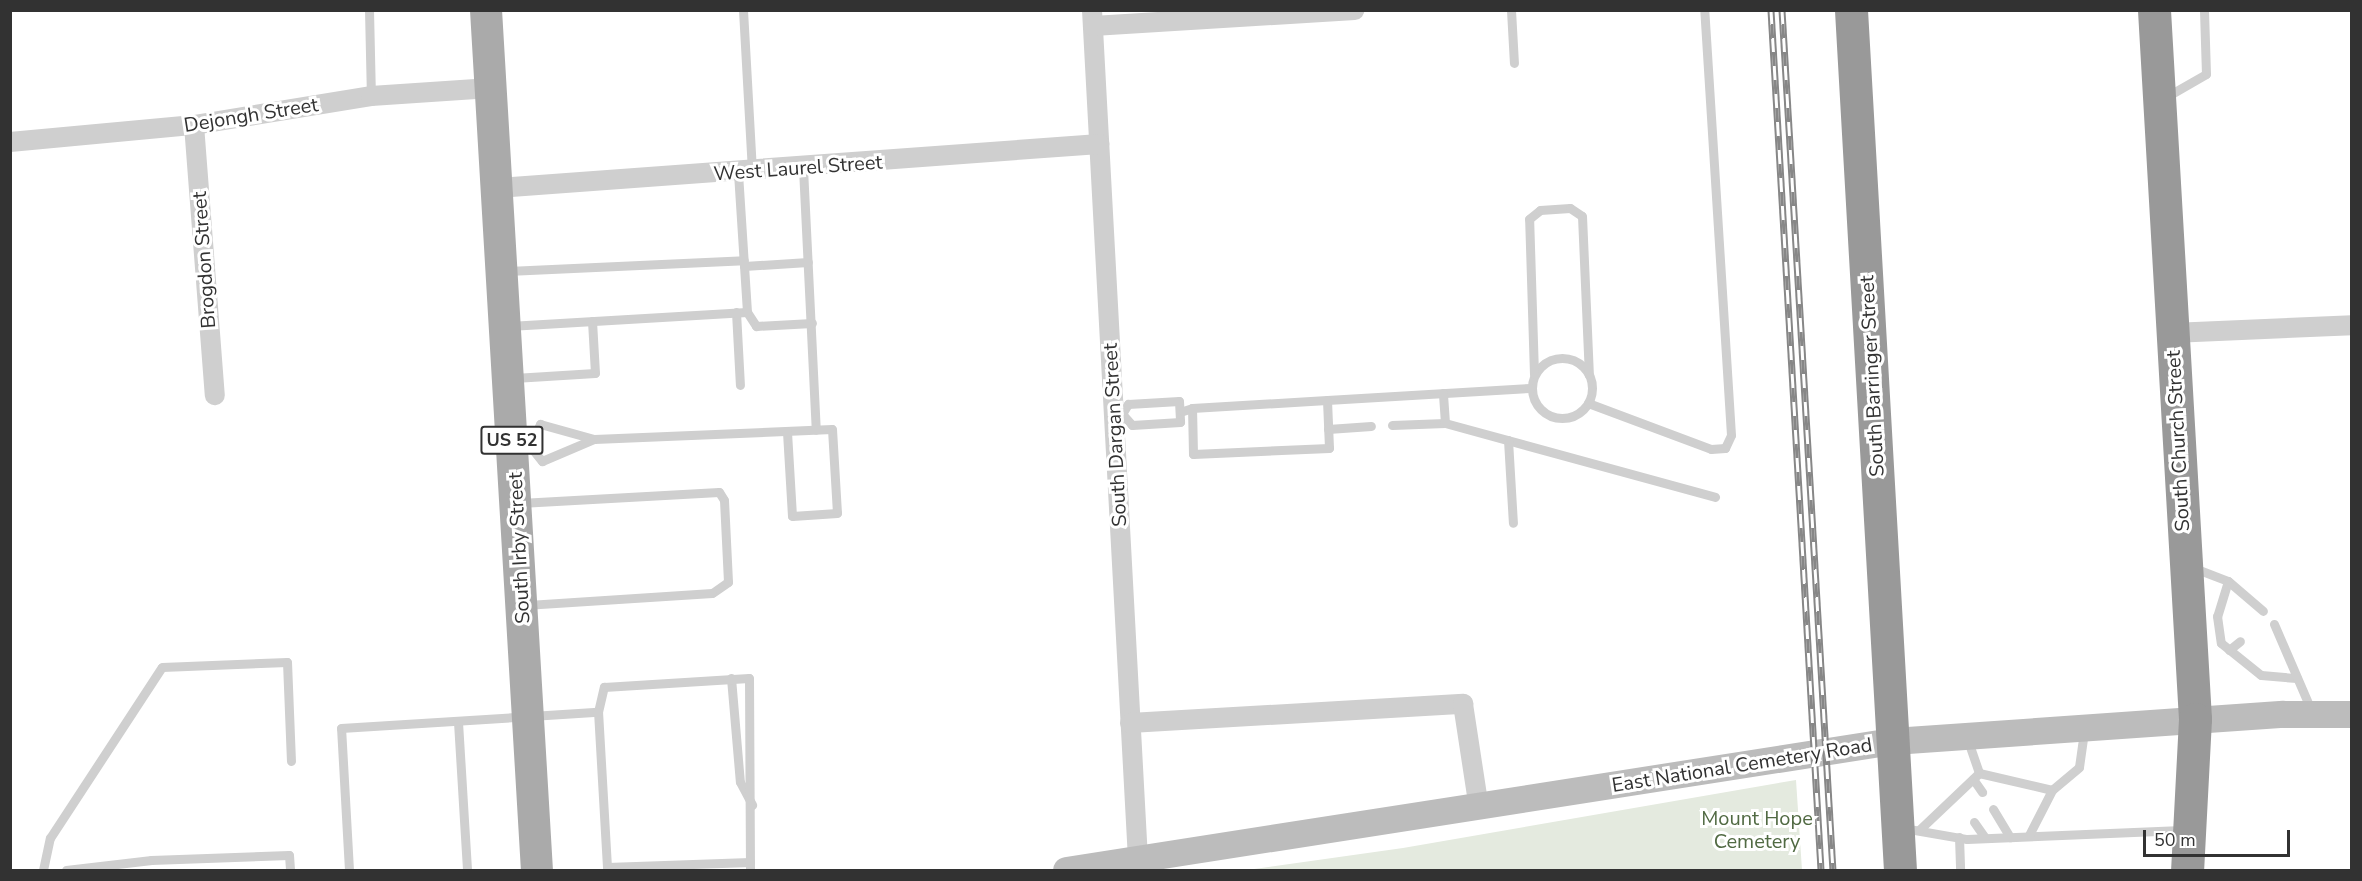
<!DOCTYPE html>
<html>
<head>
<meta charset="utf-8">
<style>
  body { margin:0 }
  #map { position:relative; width:2362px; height:881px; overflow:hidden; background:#fff; font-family:"Nunito Sans",sans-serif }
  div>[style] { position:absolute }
  .green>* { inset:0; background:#e4eadf }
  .lane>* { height:9px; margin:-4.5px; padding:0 4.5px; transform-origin:4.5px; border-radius:4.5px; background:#cfcfcf }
  .lane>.ring { margin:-4.5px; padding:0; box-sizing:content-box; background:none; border:9px solid #cfcfcf; border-radius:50% }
  .street>* { height:20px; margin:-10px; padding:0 10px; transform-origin:10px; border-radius:10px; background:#cfcfcf }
  .secondary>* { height:27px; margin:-13.5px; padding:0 13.5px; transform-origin:13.5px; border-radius:13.5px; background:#bcbcbc }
  .primary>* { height:32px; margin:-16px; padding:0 16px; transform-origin:16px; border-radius:16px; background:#aaa }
  .highway>* { height:33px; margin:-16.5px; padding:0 16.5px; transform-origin:16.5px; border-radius:16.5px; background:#999 }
  .rail>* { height:7px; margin-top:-3.5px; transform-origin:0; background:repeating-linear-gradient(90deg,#fff 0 14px,#878787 0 28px); box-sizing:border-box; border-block:2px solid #878787 }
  span { translate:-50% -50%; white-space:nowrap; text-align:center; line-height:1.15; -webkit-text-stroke:6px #fff; paint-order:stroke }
  .shield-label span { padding:2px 4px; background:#fff; border:2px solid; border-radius:4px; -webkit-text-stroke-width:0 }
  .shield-label { font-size:18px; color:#323232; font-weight:700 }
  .street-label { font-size:20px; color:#323232 }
  .park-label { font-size:20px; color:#516a43 }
  .frame { position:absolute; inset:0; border:12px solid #323232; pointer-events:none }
  .scale { position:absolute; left:2143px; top:830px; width:147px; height:27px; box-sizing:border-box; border:3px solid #323232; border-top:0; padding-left:8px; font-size:18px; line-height:21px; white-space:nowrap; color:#323232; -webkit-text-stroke:4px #fff; paint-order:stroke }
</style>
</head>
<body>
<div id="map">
  <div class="green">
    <div style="clip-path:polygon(1796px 780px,1802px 870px,1247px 870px,1403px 848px)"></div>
  </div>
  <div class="lane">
    <div style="left:369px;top:10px;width:86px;rotate:88.7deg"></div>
    <div style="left:743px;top:10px;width:161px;rotate:86.8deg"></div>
    <div style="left:1511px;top:10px;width:53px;rotate:86.8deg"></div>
    <div style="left:2166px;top:97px;width:46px;rotate:-29.9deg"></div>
    <div style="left:2206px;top:74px;width:64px;rotate:-91.8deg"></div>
    <div style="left:803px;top:168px;width:262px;rotate:87.2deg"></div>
    <div style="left:744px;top:266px;width:64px;rotate:-3.6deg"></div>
    <div style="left:505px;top:271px;width:239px;rotate:-2.6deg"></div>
    <div style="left:736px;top:312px;width:73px;rotate:86.9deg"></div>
    <div style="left:747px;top:312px;width:17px;rotate:57deg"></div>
    <div style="left:756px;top:326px;width:56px;rotate:-3.1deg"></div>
    <div style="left:509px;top:326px;width:238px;rotate:-3.4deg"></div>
    <div style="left:747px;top:312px;width:140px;rotate:-93.7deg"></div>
    <div class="ring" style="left:1532px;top:358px;width:51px;height:51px"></div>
    <div style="left:1534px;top:374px;width:155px;rotate:-91.8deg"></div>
    <div style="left:1529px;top:219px;width:14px;rotate:-39deg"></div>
    <div style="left:1540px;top:210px;width:30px;rotate:-4deg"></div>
    <div style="left:1570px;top:208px;width:14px;rotate:34deg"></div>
    <div style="left:1582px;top:216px;width:159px;rotate:87.5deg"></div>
    <div style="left:514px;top:378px;width:81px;rotate:-3.5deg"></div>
    <div style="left:595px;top:373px;width:52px;rotate:-93.3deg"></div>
    <div style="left:1327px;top:400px;width:204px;rotate:-3.4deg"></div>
    <div style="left:1179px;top:401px;width:21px;rotate:87deg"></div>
    <div style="left:1180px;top:422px;width:48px;rotate:176.4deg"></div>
    <div style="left:1132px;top:425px;width:15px;rotate:-132deg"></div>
    <div style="left:1122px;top:414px;width:12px;rotate:-59deg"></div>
    <div style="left:1128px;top:404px;width:51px;rotate:-3.4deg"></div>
    <div style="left:1588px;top:403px;width:131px;rotate:20.5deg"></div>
    <div style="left:1711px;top:449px;width:14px;rotate:-4deg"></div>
    <div style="left:1725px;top:448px;width:14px;rotate:-65deg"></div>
    <div style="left:1731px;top:435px;width:426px;rotate:-93.6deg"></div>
    <div style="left:1183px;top:411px;width:9px;rotate:-18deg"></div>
    <div style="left:1192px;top:408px;width:135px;rotate:-3.4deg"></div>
    <div style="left:1327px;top:400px;width:48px;rotate:87.6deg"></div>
    <div style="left:1329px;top:448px;width:136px;rotate:177.5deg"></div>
    <div style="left:1193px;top:454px;width:46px;rotate:-91.2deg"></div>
    <div style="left:1445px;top:423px;width:280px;rotate:15.3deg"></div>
    <div style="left:1392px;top:425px;width:53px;rotate:-2.2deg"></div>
    <div style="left:1445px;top:423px;width:30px;rotate:-94deg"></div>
    <div style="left:1328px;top:429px;width:43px;rotate:-4deg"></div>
    <div style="left:1508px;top:440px;width:83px;rotate:86.6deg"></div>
    <div style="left:529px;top:445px;width:24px;rotate:-62deg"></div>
    <div style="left:540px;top:424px;width:56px;rotate:15.5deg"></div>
    <div style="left:594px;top:439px;width:238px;rotate:-2.4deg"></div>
    <div style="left:832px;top:429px;width:84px;rotate:86.6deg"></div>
    <div style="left:837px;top:513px;width:45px;rotate:176.2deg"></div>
    <div style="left:792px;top:516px;width:85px;rotate:-93.4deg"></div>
    <div style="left:529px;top:445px;width:21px;rotate:51deg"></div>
    <div style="left:542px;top:461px;width:56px;rotate:-22.9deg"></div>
    <div style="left:520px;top:503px;width:199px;rotate:-3.2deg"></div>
    <div style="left:719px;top:492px;width:9px;rotate:58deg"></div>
    <div style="left:724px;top:500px;width:82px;rotate:87.2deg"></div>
    <div style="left:728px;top:582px;width:19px;rotate:145deg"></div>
    <div style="left:712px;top:593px;width:188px;rotate:176.3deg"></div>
    <div style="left:2194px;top:568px;width:36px;rotate:21deg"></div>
    <div style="left:2228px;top:581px;width:46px;rotate:40.6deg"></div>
    <div style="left:2228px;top:581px;width:37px;rotate:107deg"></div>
    <div style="left:2217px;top:616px;width:27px;rotate:82deg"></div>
    <div style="left:2221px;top:643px;width:51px;rotate:38.7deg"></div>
    <div style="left:2261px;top:675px;width:36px;rotate:5deg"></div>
    <div style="left:2274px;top:624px;width:94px;rotate:66.7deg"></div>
    <div style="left:2229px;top:650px;width:14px;rotate:-39deg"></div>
    <div style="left:731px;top:678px;width:104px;rotate:85.1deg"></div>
    <div style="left:740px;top:782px;width:26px;rotate:62deg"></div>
    <div style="left:458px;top:722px;width:148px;rotate:86.5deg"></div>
    <div style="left:1967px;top:738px;width:37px;rotate:71deg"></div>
    <div style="left:1979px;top:773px;width:75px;rotate:13.1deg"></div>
    <div style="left:2052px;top:790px;width:35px;rotate:-40deg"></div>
    <div style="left:2079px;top:767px;width:36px;rotate:-82deg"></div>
    <div style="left:1973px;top:779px;width:16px;rotate:55deg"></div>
    <div style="left:1993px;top:809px;width:33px;rotate:59deg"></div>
    <div style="left:1974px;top:822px;width:19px;rotate:55deg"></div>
    <div style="left:1903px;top:828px;width:65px;rotate:9.8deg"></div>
    <div style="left:1967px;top:839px;width:215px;rotate:-2.4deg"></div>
    <div style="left:1919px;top:830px;width:83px;rotate:-43.5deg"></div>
    <div style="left:2029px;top:835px;width:51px;rotate:-62.9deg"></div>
    <div style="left:1959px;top:837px;width:33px;rotate:88deg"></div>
    <div style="left:750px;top:862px;width:143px;rotate:178deg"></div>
    <div style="left:607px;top:867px;width:155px;rotate:-93.3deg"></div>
    <div style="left:598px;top:712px;width:26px;rotate:-77deg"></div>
    <div style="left:604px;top:687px;width:145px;rotate:-3.6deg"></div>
    <div style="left:749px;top:678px;width:192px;rotate:89.7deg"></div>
    <div style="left:43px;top:870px;width:33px;rotate:-78deg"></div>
    <div style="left:50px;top:838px;width:204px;rotate:-56.8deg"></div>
    <div style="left:162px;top:667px;width:125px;rotate:-2.3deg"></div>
    <div style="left:287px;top:662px;width:99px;rotate:87.7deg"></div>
    <div style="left:66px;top:870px;width:86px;rotate:-6.7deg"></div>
    <div style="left:151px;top:860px;width:138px;rotate:-2.1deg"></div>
    <div style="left:289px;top:855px;width:15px;rotate:86deg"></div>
    <div style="left:349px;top:870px;width:142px;rotate:-93.2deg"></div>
    <div style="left:341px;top:728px;width:257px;rotate:-3.6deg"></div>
  </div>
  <div class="street">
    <div style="left:1092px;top:10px;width:851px;rotate:86.9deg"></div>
    <div style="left:1093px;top:26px;width:262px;rotate:-3.5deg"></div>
    <div style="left:194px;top:125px;width:271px;rotate:85.6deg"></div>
    <div style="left:10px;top:142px;width:185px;rotate:-5.3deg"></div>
    <div style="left:194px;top:125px;width:179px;rotate:-9.3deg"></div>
    <div style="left:371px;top:96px;width:120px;rotate:-3.8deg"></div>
    <div style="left:497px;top:188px;width:604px;rotate:-4.18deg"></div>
    <div style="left:2172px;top:333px;width:180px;rotate:-2.5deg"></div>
    <div style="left:1130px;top:723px;width:334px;rotate:-3.3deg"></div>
    <div style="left:1463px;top:704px;width:106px;rotate:81.3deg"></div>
  </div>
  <div class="secondary">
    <div style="left:1066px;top:870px;width:837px;rotate:-8.87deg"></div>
    <div style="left:1893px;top:741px;width:391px;rotate:-4deg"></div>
    <div style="left:2283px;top:714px;width:69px"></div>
  </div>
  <div class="primary">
    <div style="left:486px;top:10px;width:862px;rotate:86.61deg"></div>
  </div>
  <div class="highway">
    <div style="left:1851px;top:10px;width:861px;rotate:86.74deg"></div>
    <div style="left:2154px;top:10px;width:710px;rotate:86.69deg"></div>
    <div style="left:2195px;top:719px;width:151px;rotate:93deg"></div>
  </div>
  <div class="rail">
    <div style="left:1771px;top:10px;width:861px;rotate:86.67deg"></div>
    <div style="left:1782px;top:10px;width:862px;rotate:86.61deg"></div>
  </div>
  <div class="shield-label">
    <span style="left:512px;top:440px">US 52</span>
  </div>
  <div class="street-label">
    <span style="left:251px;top:115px;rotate:-9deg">Dejongh Street</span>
    <span style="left:798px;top:168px;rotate:-4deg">West Laurel Street</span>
    <span style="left:204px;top:260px;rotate:-94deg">Brogdon Street</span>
    <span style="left:1872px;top:376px;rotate:-93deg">South Barringer Street</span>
    <span style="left:1115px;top:435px;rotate:-93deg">South Dargan Street</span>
    <span style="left:2178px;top:441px;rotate:-93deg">South Church Street</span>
    <span style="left:519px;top:548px;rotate:-93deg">South Irby Street</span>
    <span style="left:1742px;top:765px;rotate:-9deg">East National Cemetery Road</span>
  </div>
  <div class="park-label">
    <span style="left:1757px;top:830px">Mount Hope<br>Cemetery</span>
  </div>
  <div class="frame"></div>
  <div class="scale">50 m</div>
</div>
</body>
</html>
